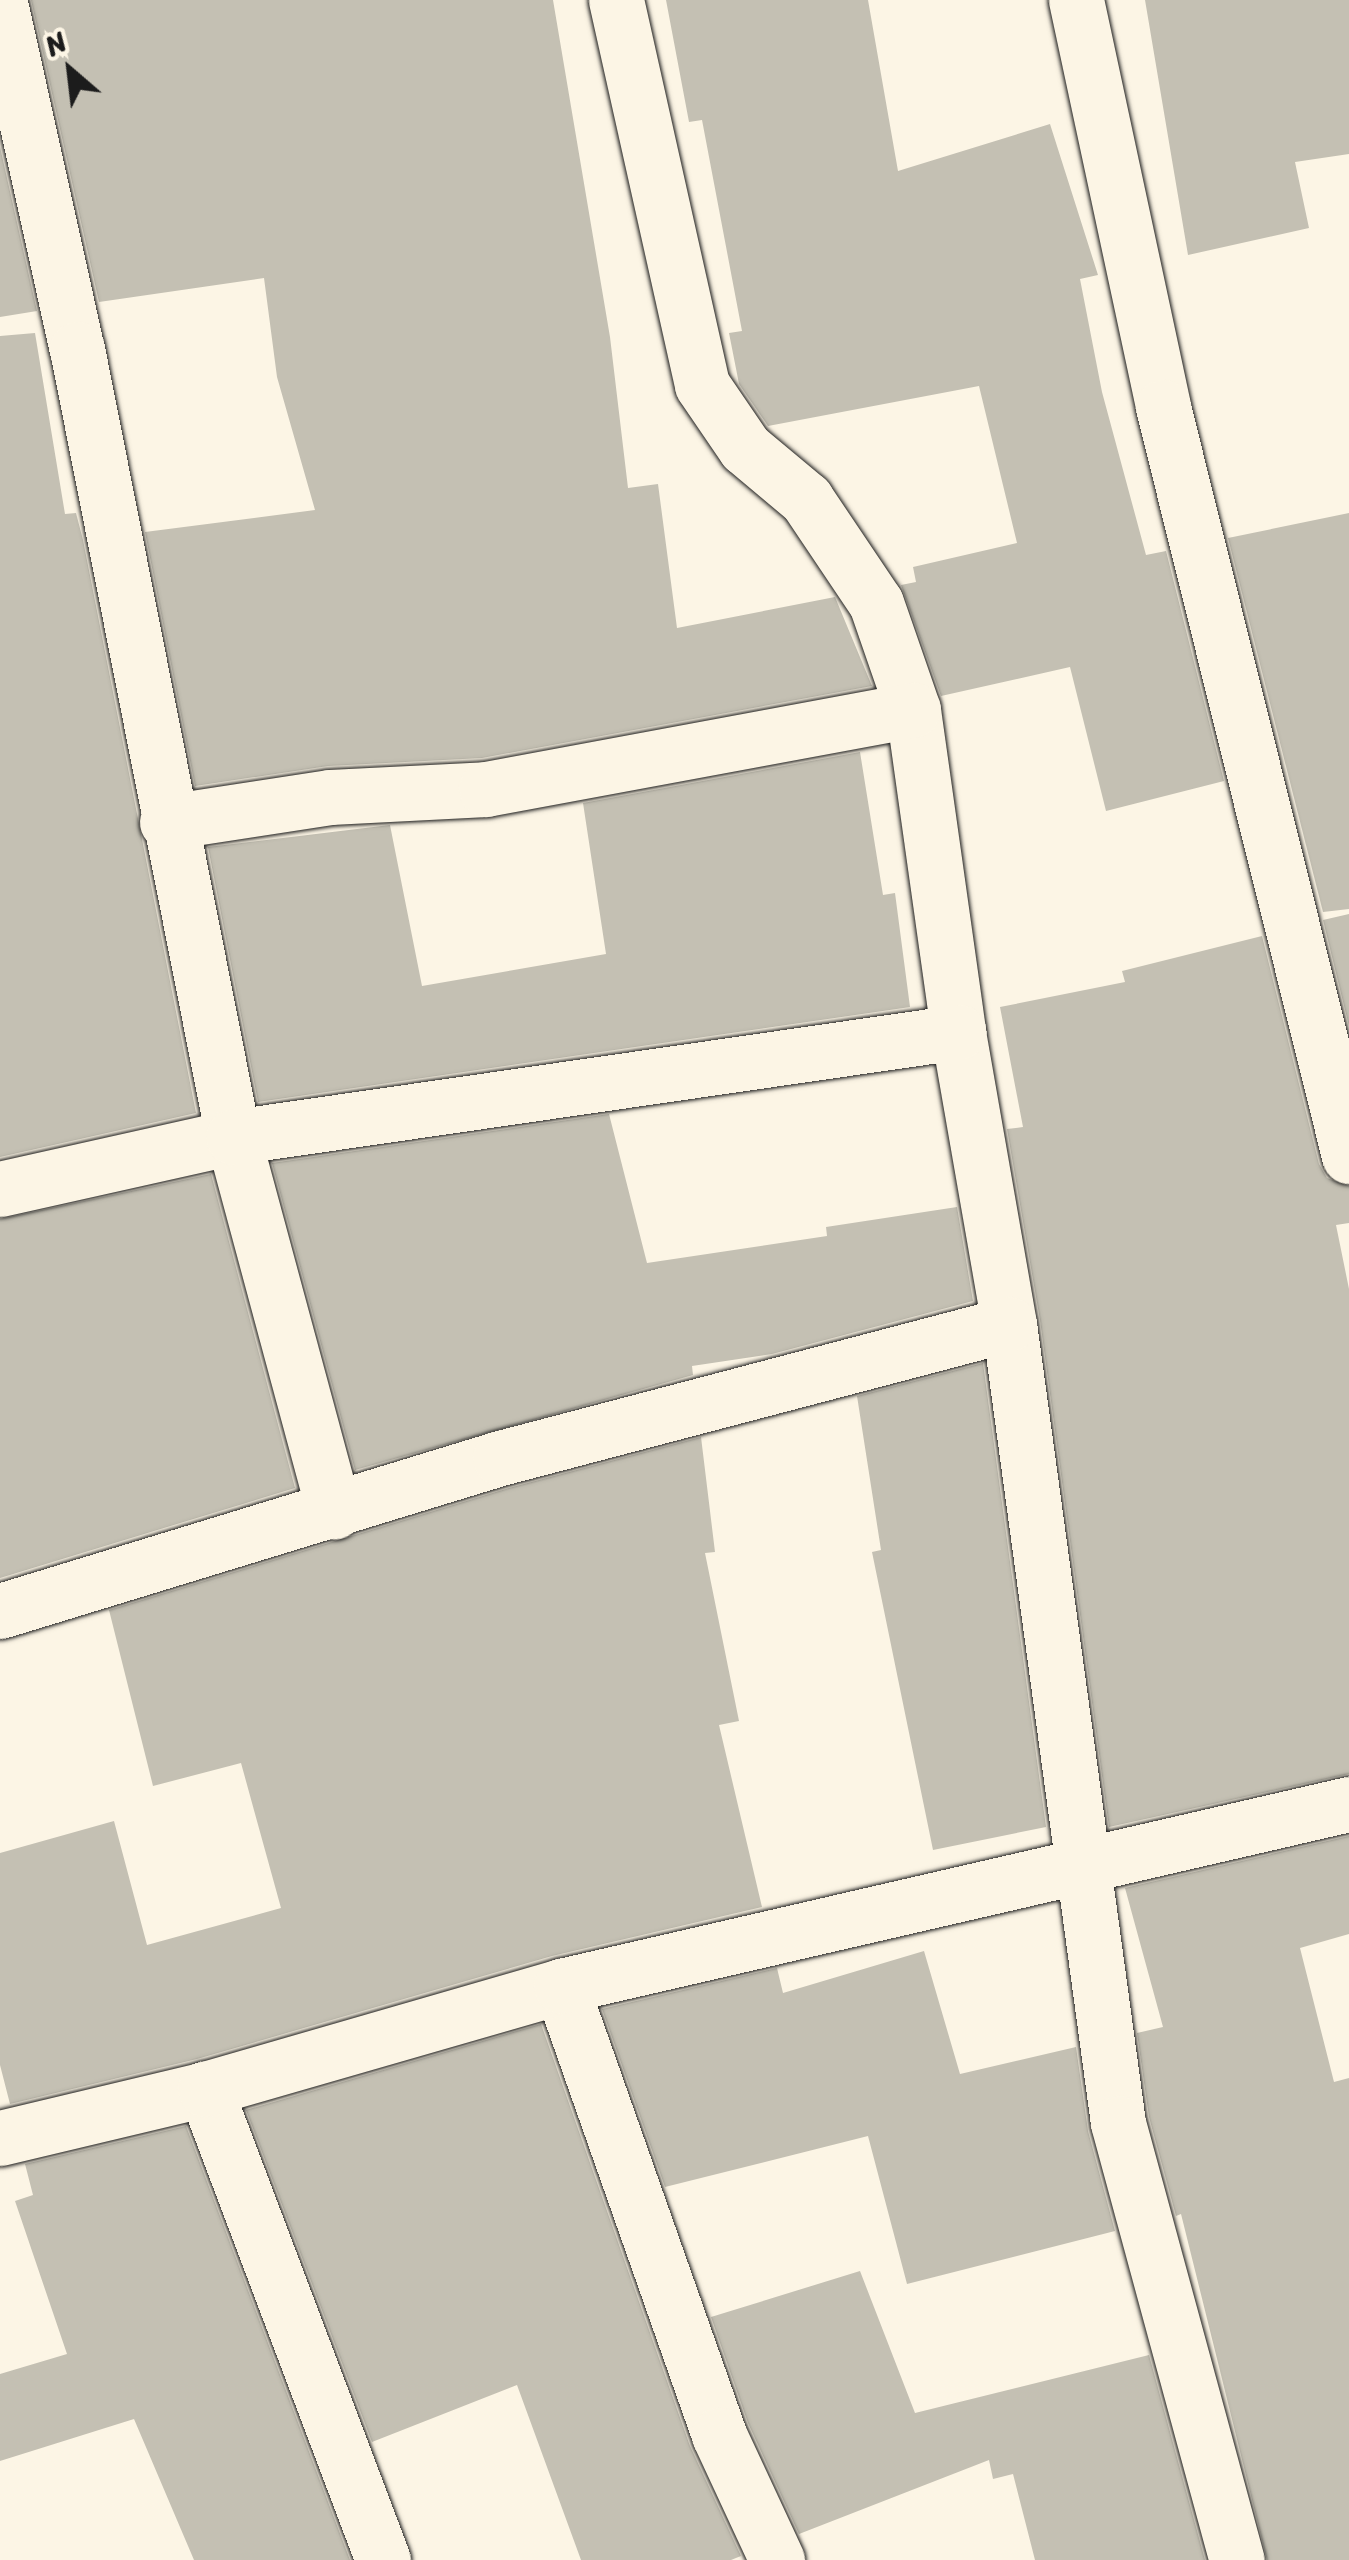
<!DOCTYPE html>
<html>
<head>
<meta charset="utf-8">
<style>
  body { margin:0 }
  #map { position:relative; width:1349px; height:2560px; overflow:hidden; background:#fcf5e5; font-family:Sriracha,sans-serif }
  div>[style] { position:absolute }
  .building>* { inset:0; background:#c4c0b3 }
  .roads { filter:drop-shadow(0 0 2px #1c1c1c) drop-shadow(0 0 2px #1c1c1c) }
  .minor>* { height:55px; margin:-27.5px; padding:0 27.5px; transform-origin:27.5px; border-radius:27.5px; background:#fcf5e5 }
  span { translate:-50% -50%; white-space:nowrap; text-align:center; line-height:1.15; -webkit-text-stroke:8px #fcf5e5; paint-order:stroke }
  .north { position:absolute; left:20px; top:20px; width:100px; height:100px; -webkit-text-stroke:8px #fcf5e5; paint-order:stroke; rotate:332deg; font-size:28px; font-weight:700; line-height:40px; text-align:center; color:#1c1c1c }
  .north::after { content:''; display:block; margin:auto; width:35px; height:45px; background:#1c1c1c; clip-path:polygon(50% 0,100% 100%,50% 72%,0 100%) }
</style>
</head>
<body>
<div id="map">
  <div class="building">
    <div style="clip-path:polygon(31px 0,553px 0,610px 337px,628px 488px,658px 484px,677px 628px,835px 597px,872px 686px,482px 758px,328px 766px,195px 786px,145px 532px,315px 510px,277px 377px,264px 278px,99px 302px)"></div>
    <div style="clip-path:polygon(666px 0,868px 0,898px 171px,1050px 124px,1098px 275px,1080px 279px,1102px 392px,1146px 555px,1166px 551px,1224px 781px,1106px 811px,1070px 667px,941px 696px,901px 585px,916px 582px,913px 567px,1017px 543px,979px 386px,768px 426px,739px 384px,729px 333px,742px 331px,702px 120px,689px 122px)"></div>
    <div style="clip-path:polygon(1145px 0,1349px 0,1349px 154px,1295px 162px,1309px 228px,1188px 255px)"></div>
    <div style="clip-path:polygon(0 147px,37px 311px,0 317px)"></div>
    <div style="clip-path:polygon(35px 333px,65px 514px,76px 513px,83px 540px,196px 1113px,0 1157px,0 336px)"></div>
    <div style="clip-path:polygon(1349px 513px,1349px 909px,1323px 912px,1228px 538px)"></div>
    <div style="clip-path:polygon(860px 752px,883px 895px,895px 893px,910px 1007px,258px 1102px,208px 847px,390px 825px,422px 986px,606px 954px,583px 803px)"></div>
    <div style="clip-path:polygon(1349px 914px,1349px 1026px,1323px 920px)"></div>
    <div style="clip-path:polygon(1262px 936px,1319px 1164px,1327px 1178px,1349px 1186px,1349px 1223px,1336px 1225px,1349px 1289px,1349px 1774px,1109px 1827px,1040px 1320px,1007px 1129px,1023px 1127px,1000px 1007px,1125px 982px,1122px 971px)"></div>
    <div style="clip-path:polygon(609px 1114px,647px 1263px,827px 1236px,826px 1227px,957px 1207px,973px 1301px,772px 1354px,692px 1366px,693px 1375px,355px 1470px,272px 1163px)"></div>
    <div style="clip-path:polygon(211px 1174px,295px 1488px,0 1578px,0 1219px)"></div>
    <div style="clip-path:polygon(983px 1363px,1046px 1827px,933px 1850px,872px 1552px,881px 1550px,857px 1396px)"></div>
    <div style="clip-path:polygon(701px 1437px,715px 1552px,705px 1553px,739px 1721px,719px 1725px,762px 1907px,552px 1956px,197px 2059px,10px 2104px,0 2065px,0 1853px,114px 1821px,147px 1945px,281px 1908px,241px 1763px,153px 1786px,109px 1610px,509px 1488px)"></div>
    <div style="clip-path:polygon(1349px 1836px,1349px 1934px,1300px 1948px,1334px 2082px,1349px 2078px,1349px 2560px,1267px 2560px,1181px 2214px,1176px 2216px,1149px 2117px,1137px 2033px,1163px 2027px,1125px 1888px)"></div>
    <div style="clip-path:polygon(924px 1951px,960px 2074px,1076px 2047px,1088px 2131px,1115px 2231px,907px 2284px,868px 2136px,665px 2187px,602px 2009px,777px 1968px,783px 1993px)"></div>
    <div style="clip-path:polygon(541px 2024px,690px 2446px,741px 2556px,731px 2560px,581px 2560px,517px 2385px,372px 2442px,246px 2110px)"></div>
    <div style="clip-path:polygon(186px 2126px,350px 2560px,194px 2560px,134px 2419px,0 2461px,0 2374px,67px 2354px,15px 2201px,33px 2195px,25px 2164px)"></div>
    <div style="clip-path:polygon(860px 2271px,915px 2413px,1149px 2355px,1205px 2560px,1035px 2560px,1013px 2474px,993px 2479px,989px 2460px,799px 2534px,748px 2423px,711px 2317px)"></div>
  </div>
  <div class="roads">
    <div class="minor">
      <div style="left:616px;top:0;width:394px;rotate:77.4deg"></div>
      <div style="left:702px;top:385px;width:76px;rotate:55.7deg"></div>
      <div style="left:745px;top:448px;width:80px;rotate:39.9deg"></div>
      <div style="left:806px;top:499px;width:125px;rotate:56.1deg"></div>
      <div style="left:876px;top:603px;width:113px;rotate:70.9deg"></div>
      <div style="left:913px;top:710px;width:325px;rotate:82deg"></div>
      <div style="left:958px;top:1032px;width:296px;rotate:80.1deg"></div>
      <div style="left:1009px;top:1324px;width:806px;rotate:82.23deg"></div>
      <div style="left:1118px;top:2123px;width:453px;rotate:74.8deg"></div>
      <div style="left:1076px;top:0;width:416px;rotate:77.9deg"></div>
      <div style="left:1163px;top:407px;width:772px;rotate:76.05deg"></div>
      <div style="left:0;top:3px;width:354px;rotate:77.5deg"></div>
      <div style="left:77px;top:349px;width:803px;rotate:78.8deg"></div>
      <div style="left:233px;top:1137px;width:388px;rotate:74.9deg"></div>
      <div style="left:167px;top:822px;width:165px;rotate:-8.7deg"></div>
      <div style="left:330px;top:797px;width:156px;rotate:-2.9deg"></div>
      <div style="left:486px;top:789px;width:434px;rotate:-10.5deg"></div>
      <div style="left:0;top:1189px;width:239px;rotate:-12.6deg"></div>
      <div style="left:233px;top:1137px;width:733px;rotate:-8.24deg"></div>
      <div style="left:0;top:1611px;width:523px;rotate:-17.01deg"></div>
      <div style="left:500px;top:1458px;width:526px;rotate:-14.75deg"></div>
      <div style="left:561px;top:1986px;width:476px;rotate:70.6deg"></div>
      <div style="left:719px;top:2435px;width:138px;rotate:65.1deg"></div>
      <div style="left:0;top:2138px;width:211px;rotate:-13.4deg"></div>
      <div style="left:383px;top:2560px;width:504px;rotate:-110.7deg"></div>
      <div style="left:205px;top:2089px;width:371px;rotate:-16.1deg"></div>
      <div style="left:561px;top:1986px;width:809px;rotate:-13.01deg"></div>
    </div>
  </div>
  <div class="north">N</div>
</div>
</body>
</html>
